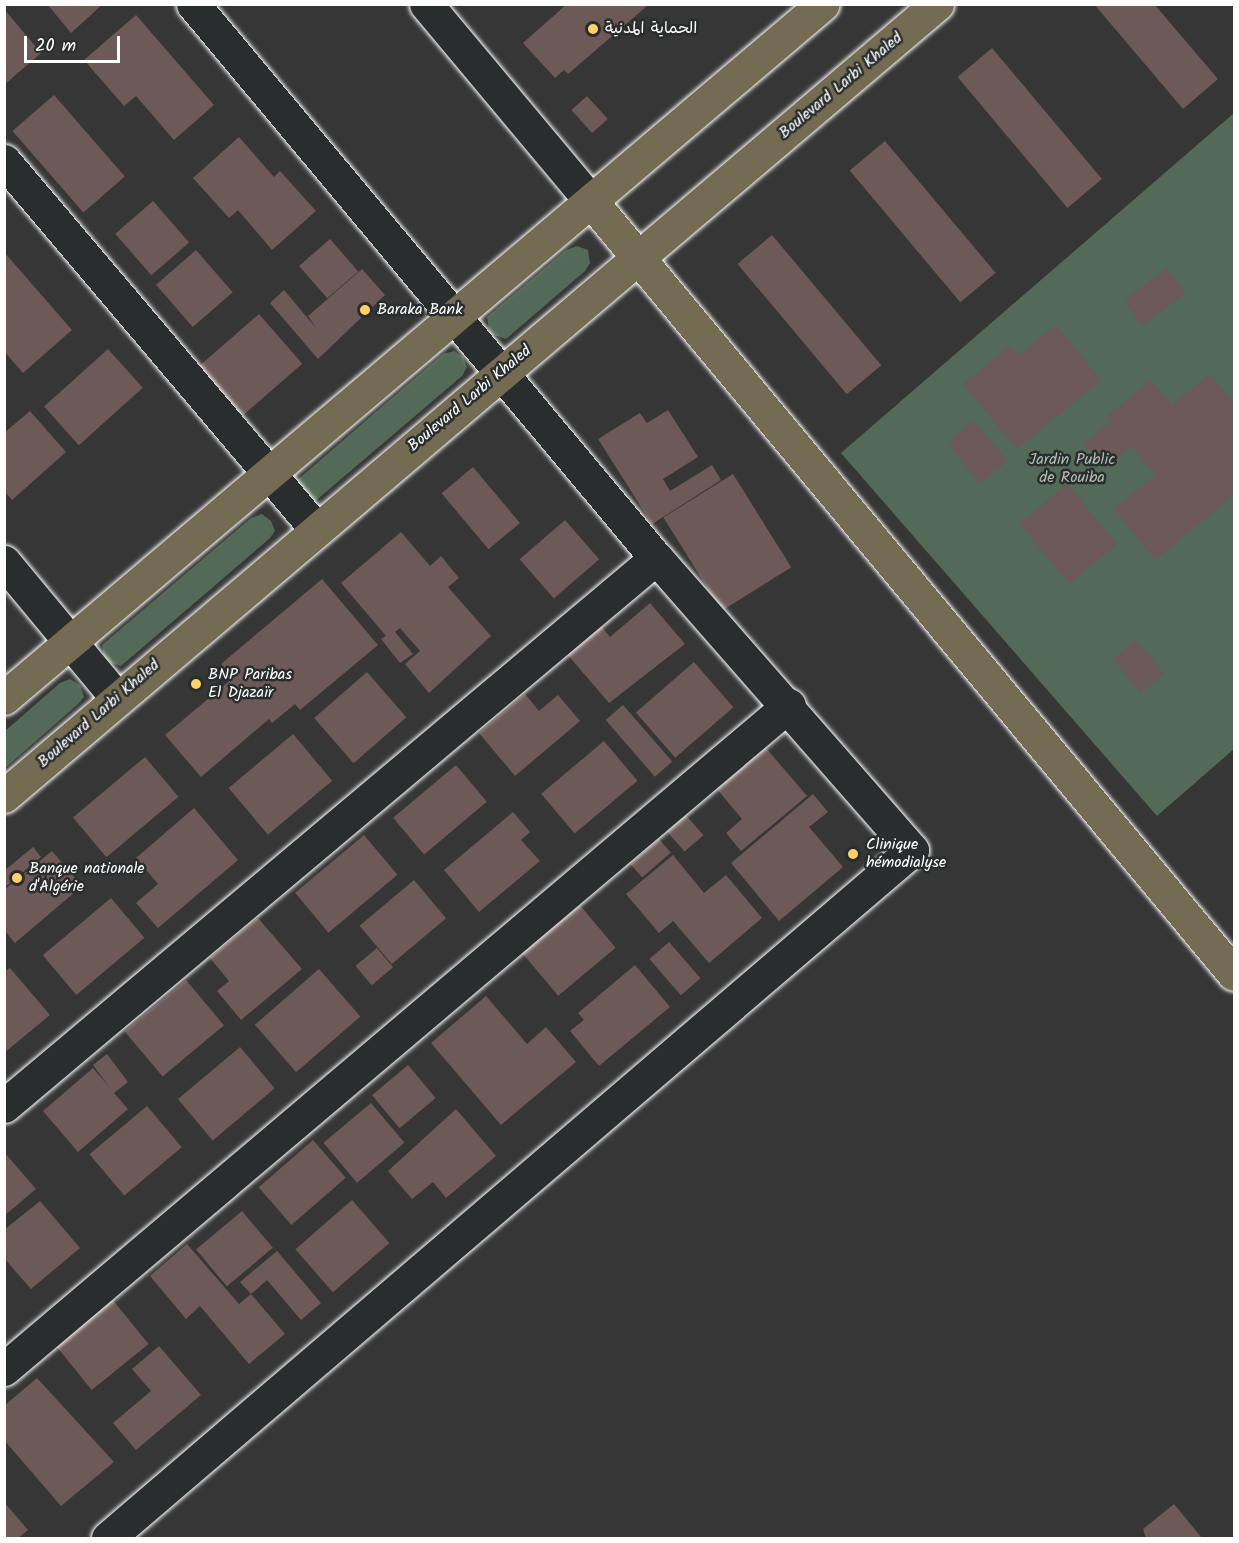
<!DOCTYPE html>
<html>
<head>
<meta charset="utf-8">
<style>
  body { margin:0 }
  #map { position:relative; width:1239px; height:1543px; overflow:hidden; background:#373636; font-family:Kalam,"Playpen Sans Arabic",sans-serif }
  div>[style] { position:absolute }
  .green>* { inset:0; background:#526a57 }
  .building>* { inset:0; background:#6c5958; transform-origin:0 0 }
  .roads { filter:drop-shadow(0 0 2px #fff) drop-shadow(0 0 2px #fff) }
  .minor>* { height:33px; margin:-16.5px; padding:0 16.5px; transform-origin:16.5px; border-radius:16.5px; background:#2a2d2e }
  .major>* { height:33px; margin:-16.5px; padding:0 16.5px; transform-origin:16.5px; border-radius:16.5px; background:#736b52 }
  .dots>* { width:16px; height:16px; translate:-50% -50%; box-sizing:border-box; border:3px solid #2a2d2e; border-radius:50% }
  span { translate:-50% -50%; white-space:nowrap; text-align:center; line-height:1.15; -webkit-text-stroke:5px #2a2d2e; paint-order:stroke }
  .poi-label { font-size:16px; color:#fff }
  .left { translate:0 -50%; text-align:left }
  .street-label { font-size:16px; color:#fff }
  .park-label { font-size:16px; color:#b1bcb3 }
  .frame { position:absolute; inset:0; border:6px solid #fff; pointer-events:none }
  .scale { position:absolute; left:24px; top:36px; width:96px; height:27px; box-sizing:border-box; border:3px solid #fff; border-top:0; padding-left:8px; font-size:18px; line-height:21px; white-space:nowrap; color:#fff; -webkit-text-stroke:4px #2a2d2e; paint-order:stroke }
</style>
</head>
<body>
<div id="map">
  <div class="green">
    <div style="clip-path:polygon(1234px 113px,1234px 749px,1157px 816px,841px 453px)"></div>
    <div style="clip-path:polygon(577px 246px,588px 250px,590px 263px,585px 271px,506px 339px,490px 334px,487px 317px,566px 250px)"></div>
    <div style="clip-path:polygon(454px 351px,463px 357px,467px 367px,462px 376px,313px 503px,295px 482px,443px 354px)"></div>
    <div style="clip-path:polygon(262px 514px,271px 521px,275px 531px,269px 539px,121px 666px,105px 661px,102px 645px,251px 518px)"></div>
    <div style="clip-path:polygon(70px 679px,80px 685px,84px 697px,78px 704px,5px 768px,5px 731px,60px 683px)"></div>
  </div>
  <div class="building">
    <div style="clip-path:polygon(47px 4px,103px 4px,71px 33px)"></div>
    <div style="clip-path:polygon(567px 4px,645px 4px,647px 6px,568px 74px,564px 70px,555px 78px,523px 43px)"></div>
    <div style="clip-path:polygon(1094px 4px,1154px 4px,1218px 79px,1183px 109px)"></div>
    <div style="clip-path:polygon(4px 9px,41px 53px,4px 85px)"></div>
    <div style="clip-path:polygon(136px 15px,214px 105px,174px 140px,136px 96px,124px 106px,84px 60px)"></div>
    <div style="left:992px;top:48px;width:171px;height:45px;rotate:50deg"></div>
    <div style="left:54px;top:95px;width:108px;height:55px;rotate:49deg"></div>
    <div style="left:587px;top:96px;width:31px;height:21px;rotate:48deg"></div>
    <div style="clip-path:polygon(239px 137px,274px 177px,280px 171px,316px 211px,272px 250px,238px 210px,229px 218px,193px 178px)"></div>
    <div style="left:885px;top:141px;width:172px;height:46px;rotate:50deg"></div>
    <div style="left:153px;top:201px;width:55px;height:50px;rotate:49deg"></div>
    <div style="left:772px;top:235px;width:170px;height:45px;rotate:50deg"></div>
    <div style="left:330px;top:239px;width:43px;height:41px;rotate:49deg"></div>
    <div style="left:196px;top:250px;width:56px;height:53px;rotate:49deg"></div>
    <div style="clip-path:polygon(4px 252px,72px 330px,23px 373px,4px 351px)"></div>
    <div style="left:1167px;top:268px;width:31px;height:54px;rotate:53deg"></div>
    <div style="clip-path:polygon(362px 269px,385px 295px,318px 359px,270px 303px,284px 290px,316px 328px,308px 316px)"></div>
    <div style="left:259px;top:314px;width:66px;height:81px;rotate:49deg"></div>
    <div style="clip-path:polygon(1056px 325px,1101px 380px,1017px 449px,963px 384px,1010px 346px,1018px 356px)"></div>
    <div style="left:108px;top:349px;width:52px;height:86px;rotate:48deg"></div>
    <div style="clip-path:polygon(1210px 374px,1234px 403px,1234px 495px,1155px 560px,1114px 509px,1156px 475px,1132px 446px,1104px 468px,1084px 444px,1112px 421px,1107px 416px,1151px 380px,1172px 405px)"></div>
    <div style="clip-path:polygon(668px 410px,698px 457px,663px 479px,670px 491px,712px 465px,721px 480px,652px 524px,598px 439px,640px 413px,647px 423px)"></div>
    <div style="clip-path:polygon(30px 411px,66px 452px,12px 500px,4px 491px,4px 433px)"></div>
    <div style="left:974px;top:420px;width:53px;height:35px;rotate:51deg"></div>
    <div style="left:473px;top:467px;width:73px;height:41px;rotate:50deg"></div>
    <div style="left:733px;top:474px;width:110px;height:82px;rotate:58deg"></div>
    <div style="left:1067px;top:484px;width:78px;height:62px;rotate:50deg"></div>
    <div style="left:565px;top:520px;width:52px;height:60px;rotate:49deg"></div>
    <div style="clip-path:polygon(401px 532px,430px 566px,441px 556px,459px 578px,448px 587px,491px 636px,429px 693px,405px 664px,420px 651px,400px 628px,395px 632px,413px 654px,400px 663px,381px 639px,386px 636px,341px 583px)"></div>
    <div style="clip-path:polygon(322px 579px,378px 645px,300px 710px,295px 704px,272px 723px,269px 719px,201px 777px,165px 735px,233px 678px,221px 664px)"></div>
    <div style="clip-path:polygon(650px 603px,685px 644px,609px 703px,567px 654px,601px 626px,610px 637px)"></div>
    <div style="left:1136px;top:640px;width:44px;height:30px;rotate:51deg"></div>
    <div style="left:694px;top:662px;width:60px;height:77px;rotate:49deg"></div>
    <div style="left:367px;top:672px;width:60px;height:70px;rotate:49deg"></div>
    <div style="clip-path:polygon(525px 694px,539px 711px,558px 695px,580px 721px,515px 776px,479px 733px)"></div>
    <div style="left:623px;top:705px;width:75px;height:23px;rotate:49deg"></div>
    <div style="left:293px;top:734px;width:61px;height:84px;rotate:50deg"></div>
    <div style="left:604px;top:741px;width:52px;height:82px;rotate:50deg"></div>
    <div style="clip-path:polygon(766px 748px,807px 796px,741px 851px,726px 833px,742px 819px,717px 789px)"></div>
    <div style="left:145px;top:757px;width:52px;height:94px;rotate:50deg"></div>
    <div style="left:456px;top:765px;width:48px;height:82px;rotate:50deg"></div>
    <div style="clip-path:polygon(813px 794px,828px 812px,809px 827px,843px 867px,779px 921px,731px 863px)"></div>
    <div style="clip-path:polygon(194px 808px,238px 860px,158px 928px,136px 903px,158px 884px,136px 858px)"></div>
    <div style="clip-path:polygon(513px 812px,530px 832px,521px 840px,540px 861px,479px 912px,444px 870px)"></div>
    <div style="left:685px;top:814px;width:28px;height:25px;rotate:49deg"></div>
    <div style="left:364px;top:835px;width:52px;height:90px;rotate:50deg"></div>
    <div style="left:659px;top:839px;width:18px;height:38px;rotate:49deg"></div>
    <div style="clip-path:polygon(33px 847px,41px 857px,4px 888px,4px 871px)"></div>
    <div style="clip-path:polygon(52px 851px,82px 886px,15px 943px,4px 930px,4px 890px)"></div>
    <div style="clip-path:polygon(673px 855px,704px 893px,726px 875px,762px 918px,709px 963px,673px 921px,659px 933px,626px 894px)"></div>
    <div style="left:414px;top:880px;width:50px;height:71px;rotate:50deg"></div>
    <div style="left:111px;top:898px;width:52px;height:89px;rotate:50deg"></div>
    <div style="left:579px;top:904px;width:57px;height:75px;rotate:50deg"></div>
    <div style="clip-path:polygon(258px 918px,302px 969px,241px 1020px,217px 991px,229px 981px,210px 958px)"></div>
    <div style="left:669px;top:942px;width:48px;height:26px;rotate:49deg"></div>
    <div style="left:377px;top:948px;width:25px;height:28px;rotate:50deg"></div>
    <div style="clip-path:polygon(635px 965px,670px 1007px,599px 1066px,570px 1031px,584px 1020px,578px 1013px)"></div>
    <div style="clip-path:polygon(10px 968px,50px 1015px,4px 1053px,4px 972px)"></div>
    <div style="left:319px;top:969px;width:63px;height:85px;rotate:49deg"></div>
    <div style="left:186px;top:980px;width:59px;height:80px;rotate:50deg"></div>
    <div style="clip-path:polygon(486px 996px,527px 1044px,546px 1027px,576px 1062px,501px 1125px,431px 1043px)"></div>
    <div style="left:240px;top:1047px;width:54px;height:81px;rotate:50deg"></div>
    <div style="clip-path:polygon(107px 1054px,128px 1082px,114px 1093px,128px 1109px,78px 1152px,43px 1111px,93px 1068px,110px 1088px,93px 1065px)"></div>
    <div style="left:408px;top:1065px;width:43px;height:47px;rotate:50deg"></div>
    <div style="left:371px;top:1103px;width:52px;height:62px;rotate:50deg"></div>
    <div style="left:147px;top:1106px;width:54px;height:75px;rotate:50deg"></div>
    <div style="clip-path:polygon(456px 1109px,496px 1156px,446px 1198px,433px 1182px,412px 1199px,388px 1171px)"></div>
    <div style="left:313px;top:1140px;width:50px;height:72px;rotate:49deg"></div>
    <div style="clip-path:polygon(4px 1152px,36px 1189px,4px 1216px)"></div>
    <div style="left:352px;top:1200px;width:57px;height:75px;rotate:49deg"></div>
    <div style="clip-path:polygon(40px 1201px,80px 1248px,31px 1289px,4px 1258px,4px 1230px)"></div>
    <div style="left:242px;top:1211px;width:48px;height:60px;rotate:50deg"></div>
    <div style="clip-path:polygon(187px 1244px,239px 1304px,251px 1294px,285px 1334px,249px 1364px,200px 1306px,186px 1319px,150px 1276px)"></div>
    <div style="clip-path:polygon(277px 1251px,321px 1303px,301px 1320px,267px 1280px,251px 1294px,240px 1282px)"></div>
    <div style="left:112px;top:1299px;width:58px;height:73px;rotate:51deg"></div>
    <div style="clip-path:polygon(159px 1346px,201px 1395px,136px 1450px,113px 1423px,151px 1391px,132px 1369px)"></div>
    <div style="clip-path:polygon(37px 1378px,114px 1462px,61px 1506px,4px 1440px,4px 1406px)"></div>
    <div style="clip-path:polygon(4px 1502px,28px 1530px,18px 1538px,4px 1538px)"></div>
    <div style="clip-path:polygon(1174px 1504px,1202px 1538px,1146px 1538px,1143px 1529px)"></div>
  </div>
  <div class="roads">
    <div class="minor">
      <div style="left:426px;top:4px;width:257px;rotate:50.1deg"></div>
      <div style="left:4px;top:161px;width:482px;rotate:49.7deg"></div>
      <div style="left:4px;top:562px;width:177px;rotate:50.3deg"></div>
      <div style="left:4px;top:1106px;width:852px;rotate:-40.05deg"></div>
      <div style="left:4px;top:1369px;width:1028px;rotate:-40.23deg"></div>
      <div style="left:108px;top:1538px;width:1058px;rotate:-40.55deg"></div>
      <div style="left:912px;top:850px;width:388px;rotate:-131.2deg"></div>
      <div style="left:656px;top:558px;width:722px;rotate:-129.89deg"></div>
    </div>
    <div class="major">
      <div style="left:591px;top:201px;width:1005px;rotate:50.25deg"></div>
      <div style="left:4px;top:698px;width:1073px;rotate:-40.28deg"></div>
      <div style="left:4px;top:796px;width:1224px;rotate:-40.33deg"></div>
    </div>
  </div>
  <div class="dots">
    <div style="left:593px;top:29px;background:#ffd166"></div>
    <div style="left:365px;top:310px;background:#ffd166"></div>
    <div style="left:196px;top:684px;background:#ffd166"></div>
    <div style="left:853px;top:854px;background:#ffd166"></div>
    <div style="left:17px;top:878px;background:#ffd166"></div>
  </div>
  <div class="poi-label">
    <span class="left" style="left:605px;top:29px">الحماية المدنية</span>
    <span class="left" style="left:377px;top:310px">Baraka Bank</span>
    <span class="left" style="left:208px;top:684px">BNP Paribas<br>El Djazaïr</span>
    <span class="left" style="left:866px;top:854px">Clinique<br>hémodialyse</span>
    <span class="left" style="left:29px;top:878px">Banque nationale<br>d'Algérie</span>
  </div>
  <div class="street-label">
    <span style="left:841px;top:86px;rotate:-40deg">Boulevard Larbi Khaled</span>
    <span style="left:470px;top:399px;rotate:-40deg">Boulevard Larbi Khaled</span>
    <span style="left:99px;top:714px;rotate:-41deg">Boulevard Larbi Khaled</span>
  </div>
  <div class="park-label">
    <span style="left:1072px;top:469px">Jardin Public<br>de Rouiba</span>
  </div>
  <div class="frame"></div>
  <div class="scale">20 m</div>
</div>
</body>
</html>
